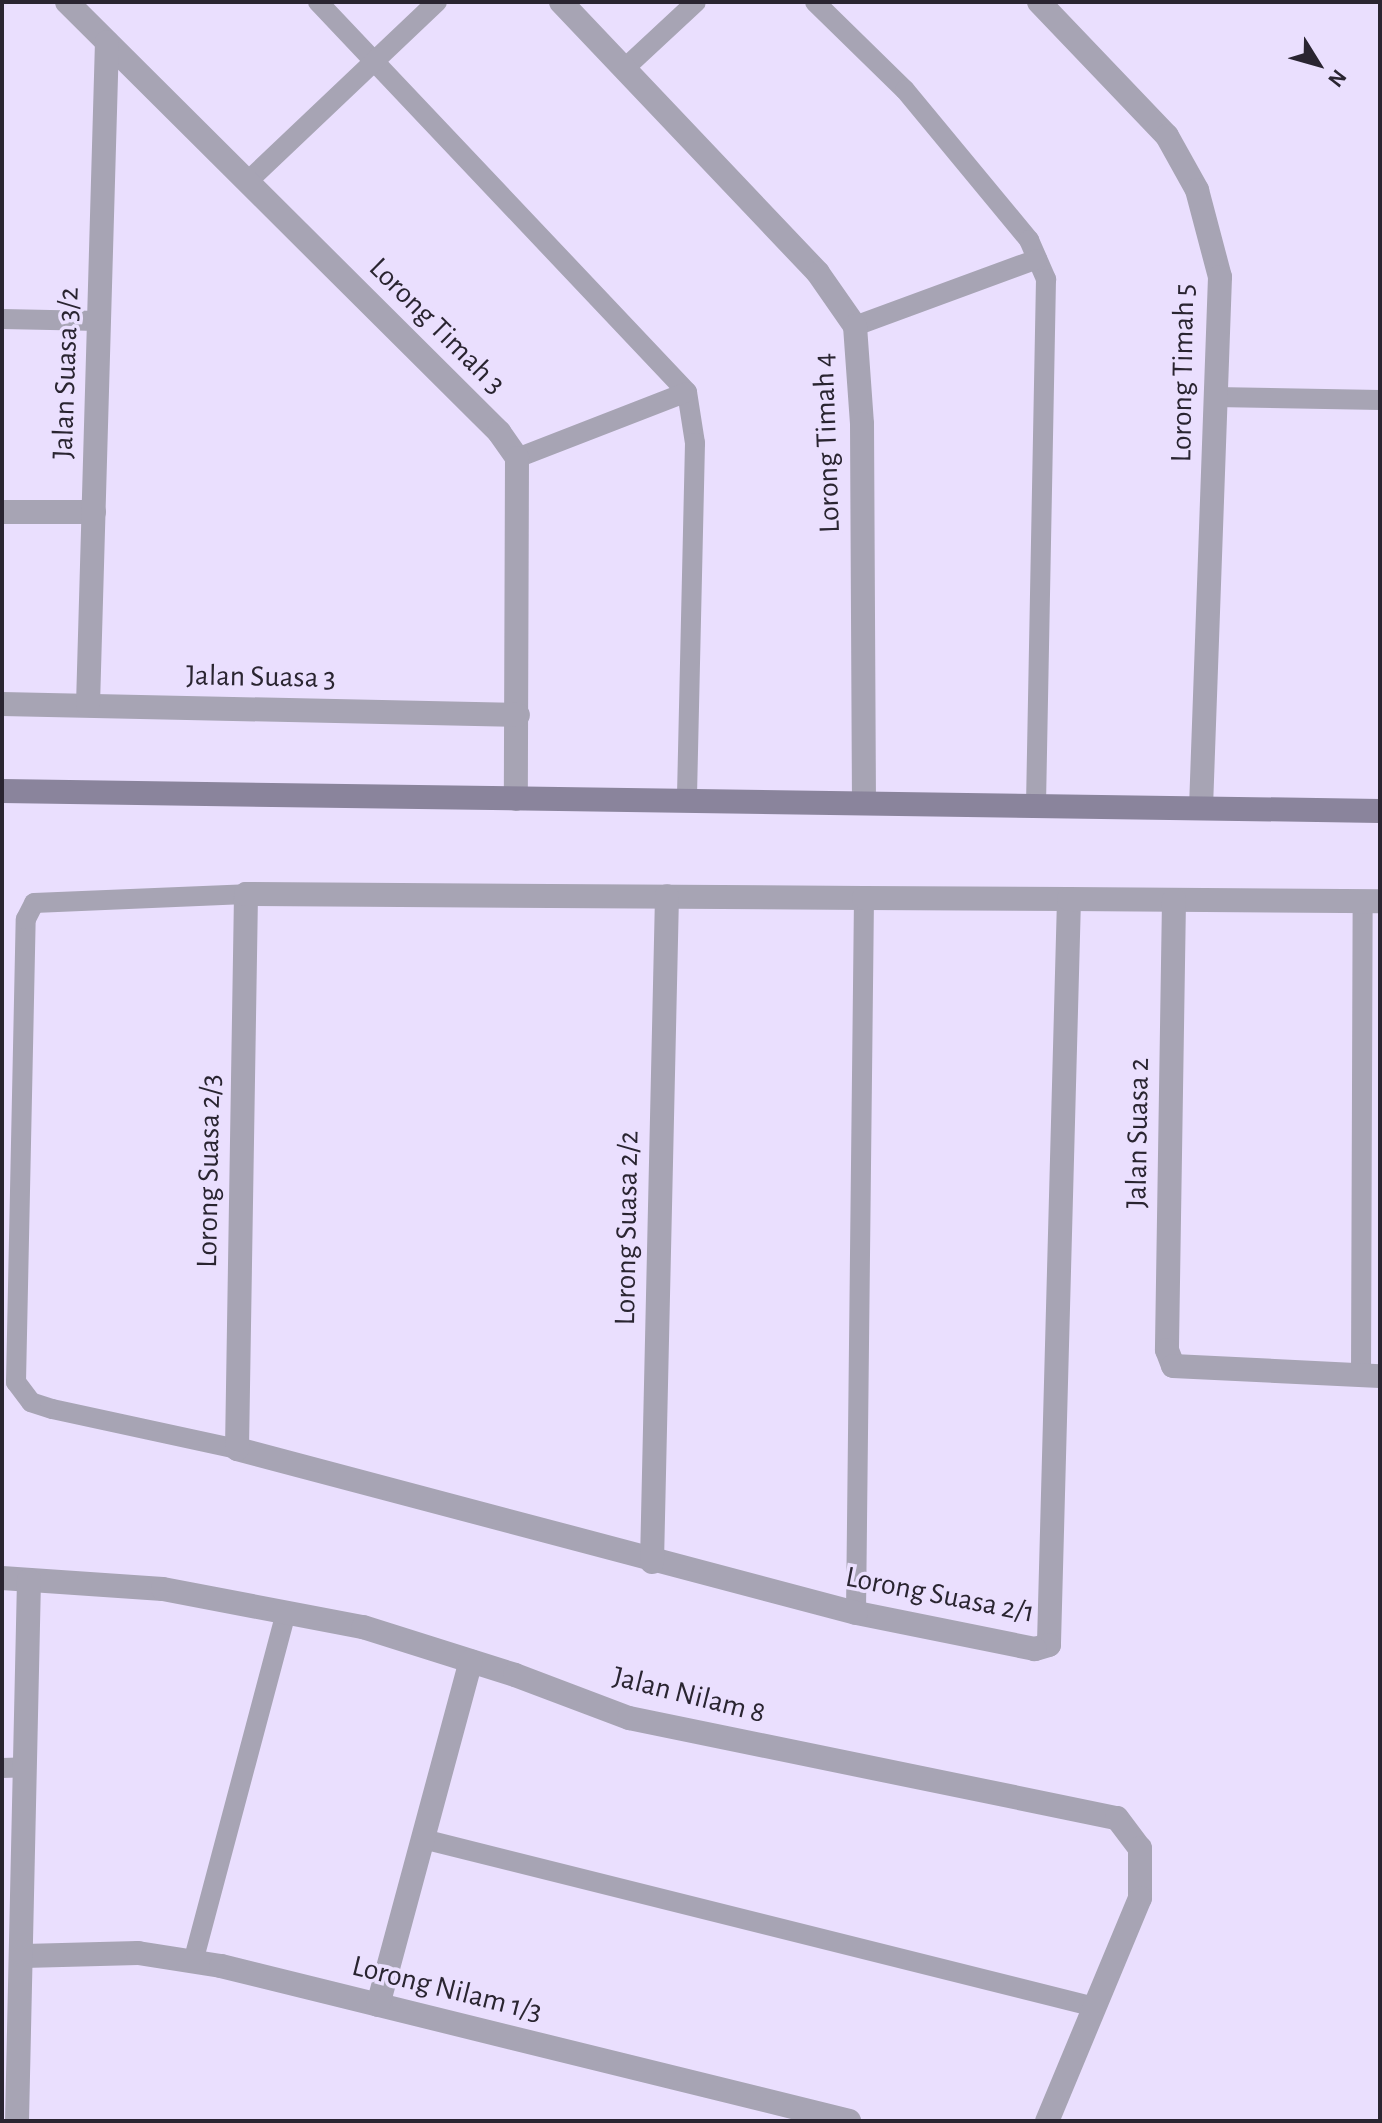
<!DOCTYPE html>
<html>
<head>
<meta charset="utf-8">
<style>
  body { margin:0 }
  #map { position:relative; width:1382px; height:2123px; overflow:hidden; background:#eadffe; font-family:"Alegreya Sans",sans-serif }
  div>[style] { position:absolute }
  .lane>* { height:20px; margin:-10px; padding:0 10px; transform-origin:10px; border-radius:10px; background:#a7a4b4 }
  .street>* { height:24px; margin:-12px; padding:0 12px; transform-origin:12px; border-radius:12px; background:#a7a4b4 }
  .secondary>* { height:24px; margin:-12px; padding:0 12px; transform-origin:12px; border-radius:12px; background:#8a849c }
  span { translate:-50% -50%; white-space:nowrap; text-align:center; line-height:1.15; -webkit-text-stroke:7px #eadffe; paint-order:stroke }
  .street-label { font-size:30px; color:#2a2531 }
  .frame { position:absolute; inset:0; border:4px solid #2a2531; pointer-events:none }
  .north { position:absolute; left:1278px; top:24px; width:80px; height:80px; -webkit-text-stroke:6px #eadffe; paint-order:stroke; rotate:127deg; font-size:22px; font-weight:700; line-height:32px; text-align:center; color:#2a2531 }
  .north::after { content:''; display:block; margin:auto; width:28px; height:36px; background:#2a2531; clip-path:polygon(50% 0,100% 100%,50% 72%,0 100%) }
</style>
</head>
<body>
<div id="map">
  <div class="lane">
    <div style="left:318px;top:2px;width:537px;rotate:46.58deg"></div>
    <div style="left:687px;top:392px;width:52px;rotate:81.1deg"></div>
    <div style="left:695px;top:443px;width:358px;rotate:91.3deg"></div>
    <div style="left:815px;top:2px;width:126px;rotate:44.4deg"></div>
    <div style="left:905px;top:90px;width:195px;rotate:50.4deg"></div>
    <div style="left:1029px;top:240px;width:43px;rotate:66.4deg"></div>
    <div style="left:1046px;top:279px;width:527px;rotate:91.09deg"></div>
    <div style="left:624px;top:69px;width:98px;rotate:-42.9deg"></div>
    <div style="left:247px;top:182px;width:262px;rotate:-43.5deg"></div>
    <div style="left:2px;top:319px;width:97px;rotate:1.2deg"></div>
    <div style="left:855px;top:326px;width:194px;rotate:-20.2deg"></div>
    <div style="left:1215px;top:397px;width:165px;rotate:1deg"></div>
    <div style="left:517px;top:458px;width:182px;rotate:-21.2deg"></div>
    <div style="left:1361px;top:1376px;width:475px;rotate:-89.8deg"></div>
    <div style="left:237px;top:1449px;width:189px;rotate:-167.8deg"></div>
    <div style="left:52px;top:1409px;width:22px;rotate:-162deg"></div>
    <div style="left:31px;top:1402px;width:25px;rotate:-127deg"></div>
    <div style="left:16px;top:1382px;width:463px;rotate:-88.8deg"></div>
    <div style="left:26px;top:919px;width:18px;rotate:-63deg"></div>
    <div style="left:34px;top:903px;width:212px;rotate:-2.4deg"></div>
    <div style="left:856px;top:1613px;width:715px;rotate:-89.36deg"></div>
    <div style="left:2px;top:1768px;width:24px;rotate:-2deg"></div>
    <div style="left:423px;top:1839px;width:693px;rotate:14.04deg"></div>
    <div style="left:193px;top:1962px;width:361px;rotate:-75.1deg"></div>
  </div>
  <div class="street">
    <div style="left:67px;top:2px;width:610px;rotate:44.87deg"></div>
    <div style="left:499px;top:432px;width:32px;rotate:55deg"></div>
    <div style="left:517px;top:458px;width:341px;rotate:90.2deg"></div>
    <div style="left:561px;top:2px;width:373px;rotate:46.5deg"></div>
    <div style="left:818px;top:273px;width:65px;rotate:55.1deg"></div>
    <div style="left:855px;top:326px;width:98px;rotate:85.9deg"></div>
    <div style="left:862px;top:424px;width:379px;rotate:89.7deg"></div>
    <div style="left:1039px;top:2px;width:185px;rotate:46.3deg"></div>
    <div style="left:1167px;top:136px;width:62px;rotate:60.9deg"></div>
    <div style="left:1197px;top:190px;width:90px;rotate:75.2deg"></div>
    <div style="left:1220px;top:277px;width:531px;rotate:92.05deg"></div>
    <div style="left:2px;top:512px;width:92px"></div>
    <div style="left:2px;top:704px;width:516px;rotate:1.22deg"></div>
    <div style="left:88px;top:705px;width:663px;rotate:-88.36deg"></div>
    <div style="left:1069px;top:899px;width:746px;rotate:91.54deg"></div>
    <div style="left:1049px;top:1645px;width:15px;rotate:164deg"></div>
    <div style="left:1035px;top:1649px;width:183px;rotate:-168.6deg"></div>
    <div style="left:856px;top:1613px;width:640px;rotate:-165.16deg"></div>
    <div style="left:237px;top:1449px;width:555px;rotate:-89.07deg"></div>
    <div style="left:246px;top:894px;width:618px;rotate:0.37deg"></div>
    <div style="left:864px;top:898px;width:205px;rotate:0.3deg"></div>
    <div style="left:1069px;top:899px;width:311px;rotate:0.4deg"></div>
    <div style="left:1174px;top:900px;width:450px;rotate:90.9deg"></div>
    <div style="left:1167px;top:1350px;width:17px;rotate:69deg"></div>
    <div style="left:1173px;top:1366px;width:207px;rotate:2.8deg"></div>
    <div style="left:652px;top:1562px;width:666px;rotate:-88.71deg"></div>
    <div style="left:2px;top:1578px;width:161px;rotate:3.9deg"></div>
    <div style="left:163px;top:1589px;width:204px;rotate:10.8deg"></div>
    <div style="left:363px;top:1627px;width:159px;rotate:17.5deg"></div>
    <div style="left:515px;top:1675px;width:122px;rotate:20.7deg"></div>
    <div style="left:629px;top:1718px;width:498px;rotate:11.6deg"></div>
    <div style="left:1117px;top:1818px;width:38px;rotate:53deg"></div>
    <div style="left:1140px;top:1848px;width:50px;rotate:90deg"></div>
    <div style="left:1140px;top:1898px;width:242px;rotate:112.6deg"></div>
    <div style="left:24px;top:1956px;width:114px;rotate:-1.5deg"></div>
    <div style="left:138px;top:1953px;width:84px;rotate:8.9deg"></div>
    <div style="left:221px;top:1966px;width:647px;rotate:13.86deg"></div>
    <div style="left:378px;top:2005px;width:356px;rotate:-74.9deg"></div>
    <div style="left:17px;top:2121px;width:541px;rotate:-88.73deg"></div>
  </div>
  <div class="secondary">
    <div style="left:2px;top:791px;width:1378px;rotate:0.83deg"></div>
  </div>
  <div class="street-label">
    <span style="left:437px;top:326px;rotate:45deg">Lorong Timah 3</span>
    <span style="left:66px;top:373px;rotate:-88deg">Jalan Suasa 3/2</span>
    <span style="left:1183px;top:373px;rotate:-89deg">Lorong Timah 5</span>
    <span style="left:827px;top:443px;rotate:-92deg">Lorong Timah 4</span>
    <span style="left:261px;top:677px;rotate:1deg">Jalan Suasa 3</span>
    <span style="left:1138px;top:1133px;rotate:-89deg">Jalan Suasa 2</span>
    <span style="left:209px;top:1171px;rotate:-89deg">Lorong Suasa 2/3</span>
    <span style="left:627px;top:1228px;rotate:-89deg">Lorong Suasa 2/2</span>
    <span style="left:940px;top:1595px;rotate:11deg">Lorong Suasa 2/1</span>
    <span style="left:689px;top:1695px;rotate:14deg">Jalan Nilam 8</span>
    <span style="left:447px;top:1989px;rotate:14deg">Lorong Nilam 1/3</span>
  </div>
  <div class="frame"></div>
  <div class="north">N</div>
</div>
</body>
</html>
